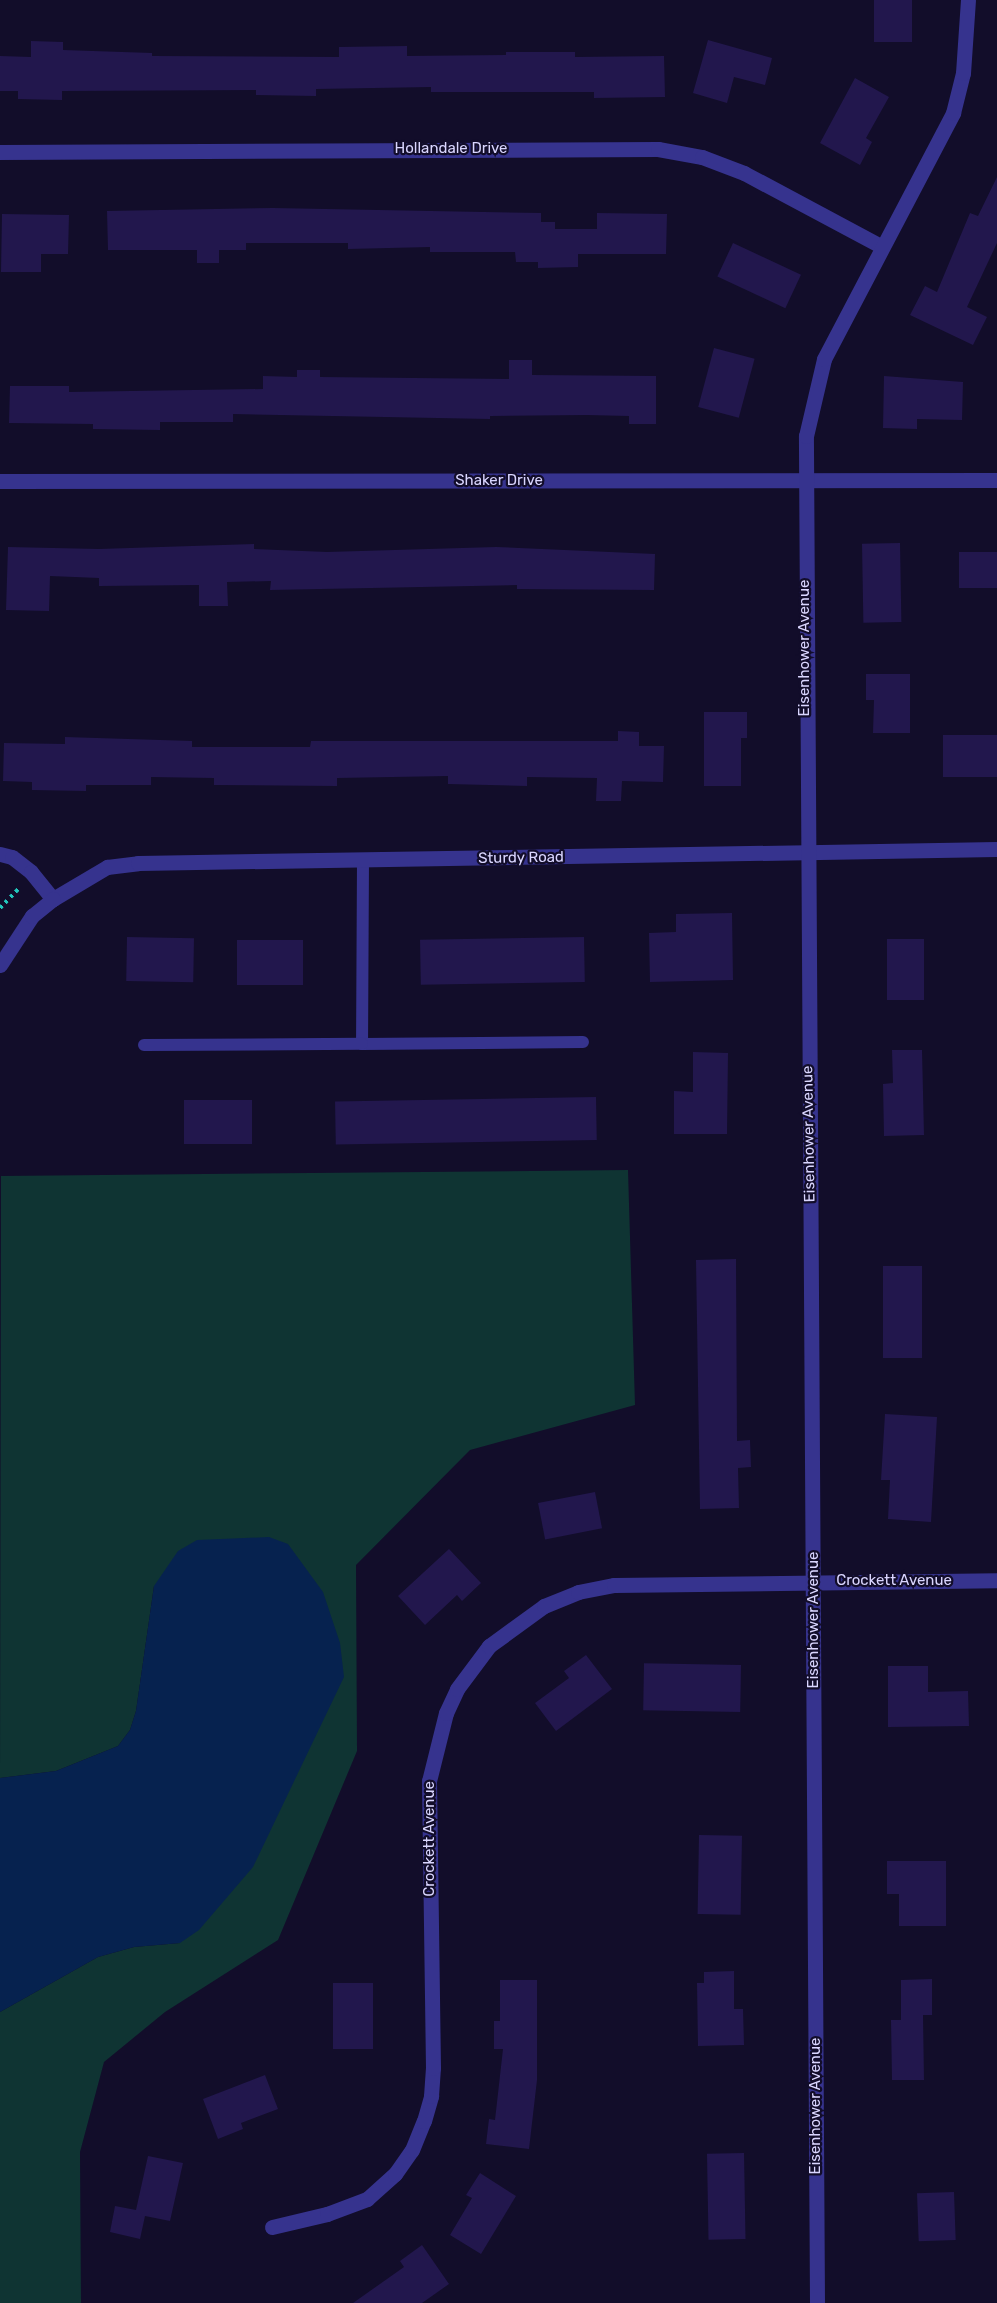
<!DOCTYPE html>
<html>
<head>
<meta charset="utf-8">
<style>
  body { margin:0 }
  #map { position:relative; width:997px; height:2303px; overflow:hidden; background:#120d2a; font-family:Rubik,sans-serif }
  div>[style] { position:absolute }
  .green>* { inset:0; background:#0f3433 }
  .water>* { inset:0; background:#06224f }
  .building>* { inset:0; background:#22174d; transform-origin:0 0 }
  .path>* { height:4px; margin-top:-2px; transform-origin:0; background:repeating-linear-gradient(90deg,#22c7bc 0 3px,transparent 0 7.5px) }
  .lane>* { height:12px; margin:-6px; padding:0 6px; transform-origin:6px; border-radius:6px; background:#36338e }
  .street>* { height:15px; margin:-7.5px; padding:0 7.5px; transform-origin:7.5px; border-radius:7.5px; background:#36338e }
  span { translate:-50% -50%; white-space:nowrap; text-align:center; line-height:1.15; -webkit-text-stroke:4.5px #120d2a; paint-order:stroke }
  .street-label { font-size:15px; color:#dad6ff }
</style>
</head>
<body>
<div id="map">
  <div class="green">
    <div style="clip-path:polygon(628px 1170px,635px 1405px,470px 1450px,356px 1565px,357px 1751px,278px 1940px,165px 2012px,104px 2062px,80px 2152px,81px 2303px,0 2303px,0 2012px,98px 1957px,134px 1947px,180px 1943px,154px 1586px,136px 1711px,130px 1730px,118px 1746px,56px 1771px,0 1778px,1px 1176px)"></div>
  </div>
  <div class="water">
    <div style="clip-path:polygon(269px 1537px,288px 1544px,323px 1592px,340px 1643px,344px 1677px,253px 1867px,199px 1930px,180px 1943px,134px 1947px,98px 1957px,0 2012px,0 1778px,56px 1771px,118px 1746px,130px 1730px,136px 1711px,154px 1586px,178px 1551px,197px 1540px)"></div>
  </div>
  <div class="building">
    <div style="left:874px;top:0;width:38px;height:42px"></div>
    <div style="clip-path:polygon(708px 40px,772px 58px,765px 85px,734px 77px,727px 103px,693px 93px)"></div>
    <div style="clip-path:polygon(31px 41px,63px 42px,63px 50px,152px 53px,152px 56px,339px 57px,339px 47px,407px 46px,407px 56px,506px 55px,506px 52px,575px 52px,575px 57px,664px 56px,665px 97px,594px 98px,594px 92px,431px 92px,431px 87px,316px 89px,316px 96px,256px 95px,256px 90px,62px 91px,62px 100px,18px 99px,18px 91px,0 91px,0 56px,31px 57px)"></div>
    <div style="clip-path:polygon(855px 78px,889px 97px,866px 138px,872px 142px,860px 165px,820px 143px)"></div>
    <div style="clip-path:polygon(997px 177px,997px 243px,967px 307px,987px 317px,973px 345px,910px 315px,925px 286px,937px 292px,970px 213px,978px 216px)"></div>
    <div style="clip-path:polygon(273px 208px,541px 213px,541px 222px,555px 222px,555px 229px,597px 229px,597px 213px,667px 214px,666px 254px,578px 254px,578px 267px,538px 268px,538px 262px,516px 262px,515px 252px,430px 252px,430px 247px,348px 249px,348px 243px,246px 243px,246px 250px,219px 250px,219px 263px,197px 263px,197px 250px,108px 250px,107px 211px)"></div>
    <div style="clip-path:polygon(2px 214px,69px 215px,68px 254px,41px 254px,41px 272px,1px 272px)"></div>
    <div style="left:733px;top:243px;width:75px;height:37px;rotate:25deg"></div>
    <div style="left:714px;top:348px;width:42px;height:61px;rotate:15deg"></div>
    <div style="clip-path:polygon(509px 360px,532px 360px,532px 375px,656px 376px,656px 424px,629px 424px,629px 416px,587px 415px,490px 416px,490px 419px,233px 414px,233px 422px,160px 422px,160px 430px,93px 429px,93px 424px,9px 423px,10px 386px,69px 386px,69px 392px,263px 389px,263px 376px,297px 377px,297px 370px,320px 370px,320px 377px,509px 379px)"></div>
    <div style="clip-path:polygon(884px 376px,963px 382px,962px 420px,917px 419px,917px 429px,883px 428px)"></div>
    <div style="left:900px;top:543px;width:79px;height:38px;rotate:89deg"></div>
    <div style="clip-path:polygon(254px 544px,254px 549px,327px 552px,496px 547px,655px 554px,654px 590px,517px 589px,517px 585px,270px 590px,271px 581px,227px 582px,228px 606px,199px 606px,199px 585px,99px 586px,99px 578px,50px 576px,49px 611px,6px 610px,8px 547px,99px 549px)"></div>
    <div style="left:997px;top:552px;width:36px;height:38px;rotate:90deg"></div>
    <div style="clip-path:polygon(866px 674px,910px 674px,910px 733px,873px 733px,874px 700px,866px 700px)"></div>
    <div style="clip-path:polygon(704px 712px,747px 712px,747px 738px,741px 738px,741px 786px,704px 786px)"></div>
    <div style="clip-path:polygon(618px 731px,639px 732px,639px 746px,664px 746px,663px 782px,622px 781px,621px 801px,596px 801px,597px 778px,527px 777px,527px 786px,448px 784px,448px 776px,337px 778px,337px 786px,214px 785px,214px 778px,151px 777px,151px 785px,86px 785px,86px 791px,32px 790px,32px 782px,3px 781px,4px 743px,65px 744px,65px 737px,192px 741px,192px 747px,310px 747px,311px 741px,618px 741px)"></div>
    <div style="left:997px;top:735px;width:42px;height:54px;rotate:90deg"></div>
    <div style="clip-path:polygon(732px 913px,733px 980px,650px 982px,649px 933px,676px 932px,676px 914px)"></div>
    <div style="left:127px;top:937px;width:67px;height:44px;rotate:1deg"></div>
    <div style="left:584px;top:937px;width:45px;height:164px;rotate:89deg"></div>
    <div style="left:887px;top:939px;width:37px;height:61px"></div>
    <div style="left:237px;top:940px;width:66px;height:45px"></div>
    <div style="clip-path:polygon(892px 1050px,922px 1050px,924px 1135px,884px 1136px,883px 1084px,893px 1083px)"></div>
    <div style="clip-path:polygon(693px 1052px,728px 1053px,727px 1134px,674px 1134px,674px 1091px,693px 1092px)"></div>
    <div style="left:596px;top:1097px;width:43px;height:261px;rotate:89deg"></div>
    <div style="left:184px;top:1100px;width:68px;height:44px"></div>
    <div style="clip-path:polygon(736px 1259px,737px 1441px,750px 1440px,751px 1467px,738px 1468px,739px 1508px,700px 1509px,696px 1260px)"></div>
    <div style="left:883px;top:1266px;width:39px;height:92px"></div>
    <div style="clip-path:polygon(885px 1414px,937px 1417px,931px 1522px,888px 1519px,890px 1480px,881px 1480px)"></div>
    <div style="left:595px;top:1492px;width:37px;height:58px;rotate:79deg"></div>
    <div style="clip-path:polygon(449px 1549px,481px 1583px,462px 1601px,457px 1595px,425px 1625px,398px 1596px)"></div>
    <div style="clip-path:polygon(586px 1655px,612px 1689px,556px 1731px,535px 1703px,569px 1678px,564px 1671px)"></div>
    <div style="left:741px;top:1665px;width:47px;height:97px;rotate:91deg"></div>
    <div style="clip-path:polygon(888px 1666px,928px 1666px,928px 1692px,968px 1691px,969px 1726px,888px 1727px)"></div>
    <div style="left:699px;top:1835px;width:43px;height:79px;rotate:1deg"></div>
    <div style="clip-path:polygon(887px 1861px,946px 1861px,946px 1926px,899px 1926px,899px 1894px,887px 1894px)"></div>
    <div style="clip-path:polygon(734px 1971px,734px 2009px,743px 2009px,744px 2045px,698px 2046px,697px 1983px,704px 1983px,704px 1972px)"></div>
    <div style="clip-path:polygon(932px 1979px,932px 2015px,923px 2015px,924px 2080px,892px 2080px,891px 2020px,901px 2020px,901px 1980px)"></div>
    <div style="clip-path:polygon(500px 1980px,537px 1980px,537px 2080px,529px 2149px,486px 2144px,489px 2119px,495px 2120px,503px 2049px,494px 2049px,494px 2021px,500px 2021px)"></div>
    <div style="left:333px;top:1983px;width:40px;height:66px"></div>
    <div style="clip-path:polygon(265px 2075px,278px 2109px,241px 2123px,243px 2129px,218px 2139px,203px 2099px)"></div>
    <div style="left:744px;top:2153px;width:86px;height:37px;rotate:89deg"></div>
    <div style="clip-path:polygon(148px 2156px,183px 2163px,170px 2221px,145px 2216px,140px 2239px,110px 2232px,115px 2206px,136px 2210px)"></div>
    <div style="clip-path:polygon(480px 2173px,516px 2196px,481px 2254px,450px 2235px,472px 2198px,466px 2195px)"></div>
    <div style="left:954px;top:2192px;width:48px;height:37px;rotate:88deg"></div>
    <div style="clip-path:polygon(422px 2245px,449px 2284px,422px 2303px,353px 2303px,404px 2267px,400px 2261px)"></div>
  </div>
  <div class="path">
    <div style="left:0;top:908px;width:29px;rotate:-46deg"></div>
  </div>
  <div class="lane">
    <div style="left:363px;top:860px;width:184px;rotate:90.3deg"></div>
    <div style="left:362px;top:1044px;width:221px;rotate:-0.5deg"></div>
    <div style="left:144px;top:1045px;width:218px;rotate:-0.3deg"></div>
  </div>
  <div class="street">
    <div style="left:0;top:152px;width:658px;rotate:-0.26deg"></div>
    <div style="left:658px;top:149px;width:45px;rotate:10.3deg"></div>
    <div style="left:702px;top:157px;width:45px;rotate:20.9deg"></div>
    <div style="left:744px;top:173px;width:155px;rotate:28.1deg"></div>
    <div style="left:0;top:481px;width:997px;rotate:-0.06deg"></div>
    <div style="left:0;top:854px;width:12px;rotate:14deg"></div>
    <div style="left:12px;top:857px;width:24px;rotate:38deg"></div>
    <div style="left:31px;top:872px;width:35px;rotate:51deg"></div>
    <div style="left:53px;top:899px;width:63px;rotate:-30.7deg"></div>
    <div style="left:107px;top:867px;width:31px;rotate:-7deg"></div>
    <div style="left:138px;top:863px;width:859px;rotate:-0.93deg"></div>
    <div style="left:0;top:965px;width:59px;rotate:-56.9deg"></div>
    <div style="left:32px;top:916px;width:27px;rotate:-39deg"></div>
    <div style="left:272px;top:2227px;width:57px;rotate:-13.3deg"></div>
    <div style="left:327px;top:2214px;width:43px;rotate:-20.6deg"></div>
    <div style="left:367px;top:2199px;width:38px;rotate:-42deg"></div>
    <div style="left:395px;top:2174px;width:29px;rotate:-55deg"></div>
    <div style="left:412px;top:2150px;width:31px;rotate:-68deg"></div>
    <div style="left:424px;top:2121px;width:26px;rotate:-74deg"></div>
    <div style="left:431px;top:2096px;width:28px;rotate:-86deg"></div>
    <div style="left:433px;top:2068px;width:287px;rotate:-90.8deg"></div>
    <div style="left:429px;top:1781px;width:70px;rotate:-76deg"></div>
    <div style="left:446px;top:1713px;width:26px;rotate:-65deg"></div>
    <div style="left:457px;top:1689px;width:54px;rotate:-53.3deg"></div>
    <div style="left:489px;top:1646px;width:68px;rotate:-36deg"></div>
    <div style="left:544px;top:1606px;width:37px;rotate:-22deg"></div>
    <div style="left:578px;top:1592px;width:37px;rotate:-11deg"></div>
    <div style="left:614px;top:1585px;width:383px;rotate:-0.7deg"></div>
    <div style="left:817px;top:2303px;width:1867px;rotate:-90.34deg"></div>
    <div style="left:806px;top:436px;width:79px;rotate:-76.8deg"></div>
    <div style="left:824px;top:359px;width:278px;rotate:-62.3deg"></div>
    <div style="left:953px;top:113px;width:41px;rotate:-76deg"></div>
    <div style="left:963px;top:73px;width:73px;rotate:-86.1deg"></div>
  </div>
  <div class="street-label">
    <span style="left:451px;top:149px">Hollandale Drive</span>
    <span style="left:499px;top:481px">Shaker Drive</span>
    <span style="left:805px;top:648px;rotate:-90deg">Eisenhower Avenue</span>
    <span style="left:521px;top:858px;rotate:-1deg">Sturdy Road</span>
    <span style="left:809px;top:1134px;rotate:-91deg">Eisenhower Avenue</span>
    <span style="left:894px;top:1581px">Crockett Avenue</span>
    <span style="left:814px;top:1620px;rotate:-90deg">Eisenhower Avenue</span>
    <span style="left:430px;top:1839px;rotate:-90deg">Crockett Avenue</span>
    <span style="left:816px;top:2106px;rotate:-90deg">Eisenhower Avenue</span>
  </div>
</div>
</body>
</html>
